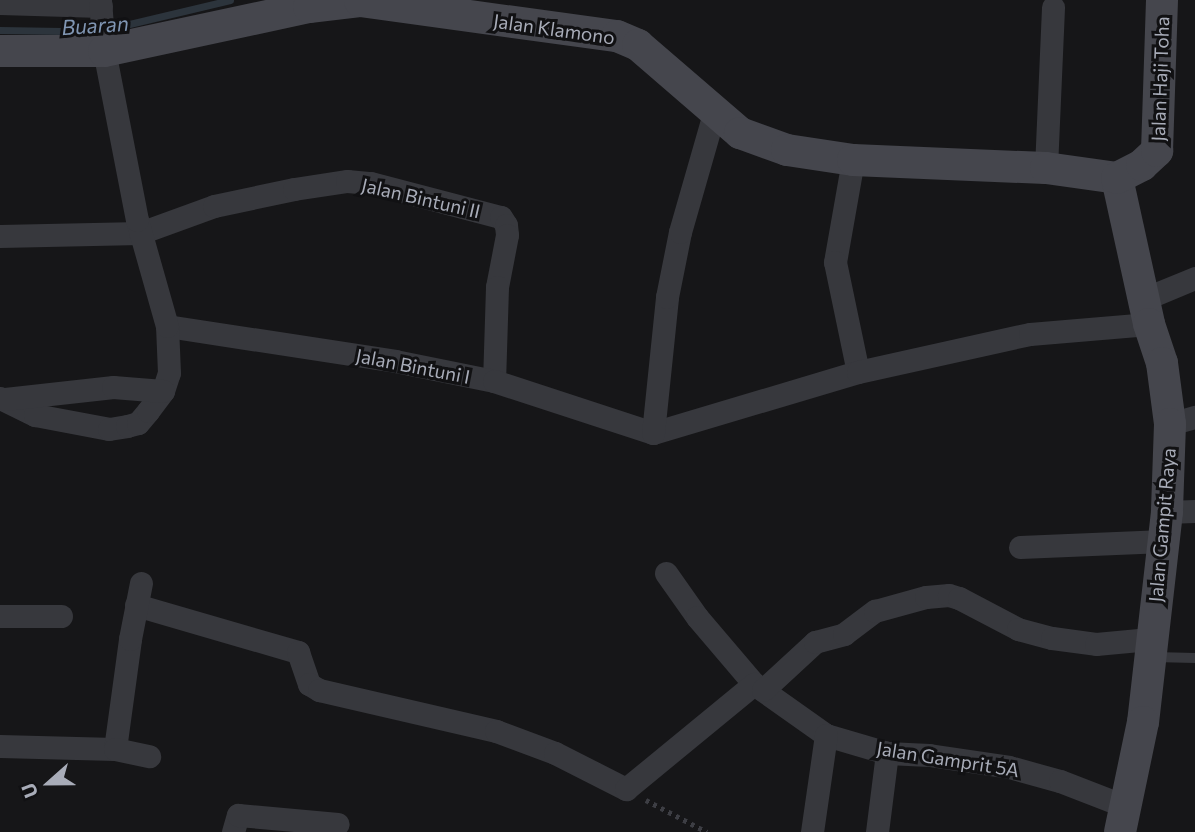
<!DOCTYPE html>
<html>
<head>
<meta charset="utf-8">
<style>
  body { margin:0 }
  #map { position:relative; width:1195px; height:832px; overflow:hidden; background:#161618; font-family:Commissioner,sans-serif }
  div>[style] { position:absolute }
  .stream>* { height:7px; margin:-3.5px; padding:0 3.5px; transform-origin:3.5px; border-radius:3.5px; background:#2c343c }
  .path>* { height:4.5px; margin-top:-2.25px; transform-origin:0; background:repeating-linear-gradient(90deg,#3d3e44 0 3.5px,transparent 0 8.5px) }
  .lane>* { height:10px; margin:-5px; padding:0 5px; transform-origin:5px; border-radius:5px; background:#37383d }
  .street>* { height:23px; margin:-11.5px; padding:0 11.5px; transform-origin:11.5px; border-radius:11.5px; background:#37383d }
  .secondary>* { height:32px; margin:-16px; padding:0 16px; transform-origin:16px; border-radius:16px; background:#45464d }
  span { translate:-50% -50%; white-space:nowrap; text-align:center; line-height:1.15; -webkit-text-stroke:6px #111113; paint-order:stroke }
  .street-label { font-size:19px; color:#a8acb8 }
  .water-label { font-size:21px; color:#8096b3; font-style:italic }
  .north { position:absolute; left:14px; top:748px; width:70px; height:70px; -webkit-text-stroke:5px #111113; paint-order:stroke; rotate:249deg; font-size:19px; font-weight:700; line-height:28px; text-align:center; color:#a8acb8 }
  .north::after { content:''; display:block; margin:auto; width:24px; height:32px; background:#a8acb8; clip-path:polygon(50% 0,100% 100%,50% 72%,0 100%) }
</style>
</head>
<body>
<div id="map">
  <div class="stream">
    <div style="left:0;top:30px;width:62px;rotate:0.9deg"></div>
    <div style="left:62px;top:31px;width:59px;rotate:-4.8deg"></div>
    <div style="left:121px;top:26px;width:112px;rotate:-13.4deg"></div>
  </div>
  <div class="path">
    <div style="left:646px;top:800px;width:69px;rotate:27.7deg"></div>
  </div>
  <div class="lane">
    <div style="left:1154px;top:657px;width:41px;rotate:1.4deg"></div>
  </div>
  <div class="street">
    <div style="left:0;top:3px;width:101px;rotate:1.7deg"></div>
    <div style="left:853px;top:160px;width:104px;rotate:100deg"></div>
    <div style="left:835px;top:262px;width:112px;rotate:78.2deg"></div>
    <div style="left:1046px;top:168px;width:161px;rotate:-87.5deg"></div>
    <div style="left:0;top:236px;width:140px;rotate:-1.2deg"></div>
    <div style="left:140px;top:233px;width:79px;rotate:-20deg"></div>
    <div style="left:214px;top:206px;width:82px;rotate:-12deg"></div>
    <div style="left:294px;top:189px;width:54px;rotate:-8.6deg"></div>
    <div style="left:347px;top:181px;width:24px;rotate:5deg"></div>
    <div style="left:371px;top:183px;width:134px;rotate:14.7deg"></div>
    <div style="left:501px;top:217px;width:9px;rotate:58deg"></div>
    <div style="left:506px;top:225px;width:10px;rotate:84deg"></div>
    <div style="left:507px;top:235px;width:53px;rotate:100.9deg"></div>
    <div style="left:497px;top:287px;width:94px;rotate:91.8deg"></div>
    <div style="left:1144px;top:299px;width:55px;rotate:-22.4deg"></div>
    <div style="left:167px;top:326px;width:231px;rotate:8.7deg"></div>
    <div style="left:395px;top:361px;width:101px;rotate:11.4deg"></div>
    <div style="left:494px;top:381px;width:167px;rotate:18.1deg"></div>
    <div style="left:0;top:398px;width:39px;rotate:26deg"></div>
    <div style="left:35px;top:415px;width:75px;rotate:10.7deg"></div>
    <div style="left:109px;top:429px;width:18px;rotate:-9deg"></div>
    <div style="left:127px;top:426px;width:11px;rotate:-15deg"></div>
    <div style="left:138px;top:423px;width:16px;rotate:-50deg"></div>
    <div style="left:148px;top:411px;width:25px;rotate:-53deg"></div>
    <div style="left:163px;top:391px;width:19px;rotate:-72deg"></div>
    <div style="left:169px;top:373px;width:47px;rotate:-92.4deg"></div>
    <div style="left:167px;top:326px;width:110px;rotate:-105.8deg"></div>
    <div style="left:137px;top:220px;width:172px;rotate:-101deg"></div>
    <div style="left:104px;top:51px;width:51px;rotate:-94.5deg"></div>
    <div style="left:5px;top:399px;width:109px;rotate:-6.3deg"></div>
    <div style="left:113px;top:387px;width:50px;rotate:4.6deg"></div>
    <div style="left:1170px;top:424px;width:26px;rotate:-16deg"></div>
    <div style="left:653px;top:433px;width:214px;rotate:-16.6deg"></div>
    <div style="left:858px;top:372px;width:176px;rotate:-12.5deg"></div>
    <div style="left:1030px;top:334px;width:119px;rotate:-4.8deg"></div>
    <div style="left:653px;top:433px;width:137px;rotate:-84.1deg"></div>
    <div style="left:667px;top:297px;width:66px;rotate:-78.7deg"></div>
    <div style="left:680px;top:232px;width:127px;rotate:-74deg"></div>
    <div style="left:1167px;top:512px;width:28px;rotate:-2deg"></div>
    <div style="left:1020px;top:547px;width:144px;rotate:-2.4deg"></div>
    <div style="left:666px;top:573px;width:54px;rotate:54.8deg"></div>
    <div style="left:697px;top:617px;width:88px;rotate:49.6deg"></div>
    <div style="left:754px;top:684px;width:88px;rotate:35.3deg"></div>
    <div style="left:826px;top:735px;width:64px;rotate:16.4deg"></div>
    <div style="left:887px;top:753px;width:42px;rotate:2.7deg"></div>
    <div style="left:929px;top:755px;width:81px;rotate:8.5deg"></div>
    <div style="left:1009px;top:767px;width:53px;rotate:15.4deg"></div>
    <div style="left:1060px;top:781px;width:72px;rotate:21.2deg"></div>
    <div style="left:136px;top:605px;width:169px;rotate:16.2deg"></div>
    <div style="left:298px;top:652px;width:34px;rotate:71deg"></div>
    <div style="left:309px;top:684px;width:12px;rotate:31deg"></div>
    <div style="left:319px;top:690px;width:182px;rotate:13deg"></div>
    <div style="left:496px;top:731px;width:63px;rotate:20.4deg"></div>
    <div style="left:555px;top:753px;width:80px;rotate:26.9deg"></div>
    <div style="left:626px;top:789px;width:166px;rotate:-39.4deg"></div>
    <div style="left:0;top:616px;width:61px"></div>
    <div style="left:763px;top:690px;width:71px;rotate:-42.7deg"></div>
    <div style="left:815px;top:642px;width:30px;rotate:-15deg"></div>
    <div style="left:844px;top:634px;width:39px;rotate:-37deg"></div>
    <div style="left:875px;top:611px;width:53px;rotate:-15.4deg"></div>
    <div style="left:926px;top:597px;width:23px;rotate:-5deg"></div>
    <div style="left:949px;top:595px;width:10px;rotate:17deg"></div>
    <div style="left:959px;top:598px;width:67px;rotate:27.7deg"></div>
    <div style="left:1018px;top:629px;width:35px;rotate:15deg"></div>
    <div style="left:1052px;top:638px;width:44px;rotate:7.8deg"></div>
    <div style="left:1096px;top:644px;width:54px;rotate:-5.3deg"></div>
    <div style="left:0;top:746px;width:115px;rotate:1.5deg"></div>
    <div style="left:115px;top:749px;width:111px;rotate:-82.2deg"></div>
    <div style="left:130px;top:639px;width:57px;rotate:-78.9deg"></div>
    <div style="left:115px;top:749px;width:35px;rotate:12deg"></div>
    <div style="left:233px;top:832px;width:18px;rotate:-74deg"></div>
    <div style="left:238px;top:815px;width:100px;rotate:5.1deg"></div>
    <div style="left:812px;top:832px;width:98px;rotate:-81.8deg"></div>
    <div style="left:877px;top:832px;width:80px;rotate:-82.8deg"></div>
  </div>
  <div class="secondary">
    <div style="left:0;top:51px;width:104px"></div>
    <div style="left:104px;top:51px;width:210px;rotate:-12.1deg"></div>
    <div style="left:309px;top:7px;width:51px;rotate:-6.7deg"></div>
    <div style="left:360px;top:1px;width:259px;rotate:7.8deg"></div>
    <div style="left:617px;top:36px;width:23px;rotate:23deg"></div>
    <div style="left:638px;top:45px;width:135px;rotate:40.8deg"></div>
    <div style="left:740px;top:133px;width:50px;rotate:19.9deg"></div>
    <div style="left:787px;top:150px;width:67px;rotate:8.6deg"></div>
    <div style="left:853px;top:160px;width:193px;rotate:2.4deg"></div>
    <div style="left:1046px;top:168px;width:72px;rotate:8deg"></div>
    <div style="left:1117px;top:178px;width:149px;rotate:77.6deg"></div>
    <div style="left:1149px;top:324px;width:41px;rotate:71.6deg"></div>
    <div style="left:1162px;top:363px;width:62px;rotate:82.5deg"></div>
    <div style="left:1170px;top:424px;width:88px;rotate:92deg"></div>
    <div style="left:1167px;top:512px;width:211px;rotate:96.5deg"></div>
    <div style="left:1143px;top:722px;width:112px;rotate:101.8deg"></div>
    <div style="left:1117px;top:178px;width:28px;rotate:-27deg"></div>
    <div style="left:1142px;top:165px;width:21px;rotate:-43deg"></div>
    <div style="left:1157px;top:151px;width:151px;rotate:-88.1deg"></div>
  </div>
  <div class="street-label">
    <span style="left:554px;top:29px;rotate:8deg">Jalan Klamono</span>
    <span style="left:1160px;top:79px;rotate:-88deg">Jalan Haji Toha</span>
    <span style="left:421px;top:198px;rotate:13deg">Jalan Bintuni II</span>
    <span style="left:413px;top:366px;rotate:11deg">Jalan Bintuni I</span>
    <span style="left:1162px;top:525px;rotate:-85deg">Jalan Gampit Raya</span>
    <span style="left:948px;top:759px;rotate:9deg">Jalan Gamprit 5A</span>
  </div>
  <div class="water-label">
    <span style="left:95px;top:25px;rotate:-4deg">Buaran</span>
  </div>
  <div class="north">U</div>
</div>
</body>
</html>
